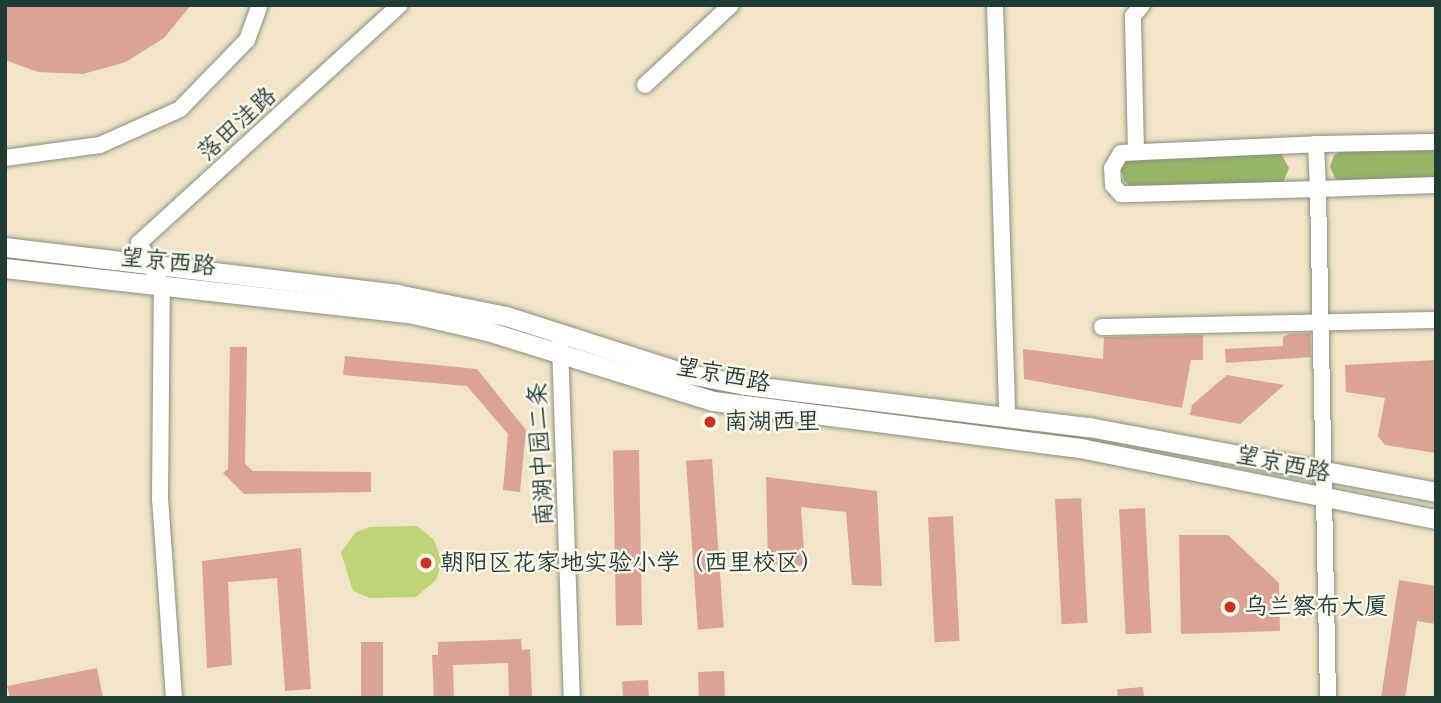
<!DOCTYPE html>
<html>
<head>
<meta charset="utf-8">
<style>
  body { margin:0 }
  #map { position:relative; width:1441px; height:703px; overflow:hidden; background:#f1e4c8; font-family:"Comic Neue","LXGW WenKai TC",sans-serif }
  div>[style] { position:absolute }
  .green>* { inset:0; background:#c0d477 }
  .forest>* { inset:0; background:#98b668 }
  .building>* { inset:0; background:#daa395; transform-origin:0 0 }
  .roads { filter:drop-shadow(0 0 2px #88907e) drop-shadow(0 0 2px #88907e) }
  .minor>* { height:16px; margin:-8px; padding:0 8px; transform-origin:8px; border-radius:8px; background:#fff }
  .major>* { height:19px; margin:-9.5px; padding:0 9.5px; transform-origin:9.5px; border-radius:9.5px; background:#fff }
  .dots>* { width:19px; height:19px; translate:-50% -50%; box-sizing:border-box; border:4px solid #fbf7ec; border-radius:50% }
  span { translate:-50% -50%; white-space:nowrap; text-align:center; line-height:1.15; -webkit-text-stroke:5px #fbf7ec; paint-order:stroke }
  .street-label { font-size:24px; color:#1f3d34 }
  .poi-label { font-size:24px; color:#1f3d34 }
  .left { translate:0 -50%; text-align:left }
  .frame { position:absolute; inset:0; border:7px solid #1f3d34; pointer-events:none }
</style>
</head>
<body>
<div id="map">
  <div class="green">
    <div style="clip-path:polygon(417px 526px,434px 540px,442px 562px,436px 580px,416px 597px,370px 598px,353px 591px,341px 552px,356px 532px,370px 527px)"></div>
  </div>
  <div class="forest">
    <div style="clip-path:polygon(1436px 146px,1436px 181px,1346px 183px,1335px 178px,1330px 167px,1334px 155px,1344px 149px)"></div>
    <div style="clip-path:polygon(1280px 152px,1289px 168px,1282px 185px,1134px 189px,1124px 181px,1121px 168px,1126px 158px)"></div>
  </div>
  <div class="building">
    <div style="clip-path:polygon(5px 5px,191px 5px,164px 38px,126px 62px,83px 74px,38px 72px,5px 60px)"></div>
    <div style="clip-path:polygon(1310px 333px,1311px 357px,1226px 363px,1225px 349px,1283px 346px,1283px 337px,1289px 334px)"></div>
    <div style="clip-path:polygon(1203px 335px,1203px 360px,1191px 360px,1182px 408px,1024px 379px,1023px 349px,1103px 359px,1104px 337px)"></div>
    <div style="clip-path:polygon(230px 347px,247px 347px,245px 464px,253px 471px,371px 472px,371px 492px,244px 494px,223px 473px,228px 469px)"></div>
    <div style="clip-path:polygon(345px 356px,477px 369px,526px 430px,520px 492px,503px 490px,508px 434px,467px 386px,343px 375px)"></div>
    <div style="clip-path:polygon(1436px 360px,1436px 453px,1385px 445px,1378px 436px,1385px 398px,1346px 392px,1345px 365px)"></div>
    <div style="clip-path:polygon(1227px 375px,1284px 385px,1240px 424px,1190px 415px,1192px 405px)"></div>
    <div style="left:639px;top:450px;width:175px;height:26px;rotate:89deg"></div>
    <div style="left:712px;top:459px;width:169px;height:26px;rotate:86deg"></div>
    <div style="clip-path:polygon(766px 477px,877px 491px,882px 586px,852px 585px,846px 512px,801px 507px,805px 566px,768px 564px)"></div>
    <div style="left:1081px;top:498px;width:125px;height:26px;rotate:87deg"></div>
    <div style="left:1145px;top:508px;width:125px;height:26px;rotate:87deg"></div>
    <div style="left:953px;top:516px;width:125px;height:25px;rotate:87deg"></div>
    <div style="clip-path:polygon(1179px 535px,1228px 535px,1279px 583px,1280px 631px,1181px 634px)"></div>
    <div style="clip-path:polygon(301px 548px,311px 689px,285px 691px,277px 578px,228px 582px,232px 665px,207px 668px,202px 561px)"></div>
    <div style="clip-path:polygon(1399px 580px,1436px 586px,1436px 624px,1417px 621px,1405px 698px,1381px 698px)"></div>
    <div style="clip-path:polygon(521px 639px,522px 650px,530px 649px,532px 698px,509px 698px,508px 663px,453px 665px,454px 698px,434px 698px,432px 655px,438px 655px,438px 642px)"></div>
    <div style="left:361px;top:642px;width:22px;height:56px"></div>
    <div style="clip-path:polygon(97px 668px,103px 698px,10px 698px,7px 686px)"></div>
    <div style="left:724px;top:671px;width:27px;height:26px;rotate:88deg"></div>
    <div style="left:648px;top:680px;width:18px;height:26px;rotate:87deg"></div>
    <div style="left:1143px;top:687px;width:11px;height:26px;rotate:85deg"></div>
  </div>
  <div class="roads">
    <div class="minor">
      <div style="left:995px;top:5px;width:411px;rotate:88.3deg"></div>
      <div style="left:645px;top:85px;width:117px;rotate:-42.9deg"></div>
      <div style="left:1316px;top:144px;width:120px;rotate:-1deg"></div>
      <div style="left:1136px;top:152px;width:136px;rotate:-91.3deg"></div>
      <div style="left:1133px;top:16px;width:14px;rotate:-51deg"></div>
      <div style="left:5px;top:158px;width:96px;rotate:-7.8deg"></div>
      <div style="left:100px;top:145px;width:88px;rotate:-24.2deg"></div>
      <div style="left:180px;top:109px;width:96px;rotate:-45.8deg"></div>
      <div style="left:247px;top:40px;width:37px;rotate:-70deg"></div>
      <div style="left:1102px;top:327px;width:334px;rotate:-1.2deg"></div>
      <div style="left:560px;top:344px;width:354px;rotate:88.1deg"></div>
      <div style="left:174px;top:698px;width:198px;rotate:-94deg"></div>
      <div style="left:160px;top:500px;width:214px;rotate:-89.5deg"></div>
      <div style="left:162px;top:286px;width:49px;rotate:-118.1deg"></div>
      <div style="left:139px;top:243px;width:353px;rotate:-42.4deg"></div>
      <div style="left:1328px;top:698px;width:509px;rotate:-91.13deg"></div>
      <div style="left:1318px;top:189px;width:197px;rotate:178.5deg"></div>
      <div style="left:1121px;top:194px;width:12px;rotate:-132deg"></div>
      <div style="left:1113px;top:185px;width:17px;rotate:-93deg"></div>
      <div style="left:1112px;top:168px;width:17px;rotate:-59deg"></div>
      <div style="left:1121px;top:153px;width:195px;rotate:-2.6deg"></div>
      <div style="left:1316px;top:144px;width:45px;rotate:87.5deg"></div>
      <div style="left:1318px;top:189px;width:118px;rotate:-1.9deg"></div>
    </div>
    <div class="major">
      <div style="left:5px;top:247px;width:395px;rotate:6.8deg"></div>
      <div style="left:397px;top:294px;width:111px;rotate:11.4deg"></div>
      <div style="left:506px;top:316px;width:187px;rotate:17.8deg"></div>
      <div style="left:684px;top:373px;width:62px;rotate:11.1deg"></div>
      <div style="left:745px;top:385px;width:347px;rotate:7deg"></div>
      <div style="left:1089px;top:427px;width:353px;rotate:10.6deg"></div>
      <div style="left:5px;top:268px;width:406px;rotate:6.4deg"></div>
      <div style="left:409px;top:313px;width:80px;rotate:13deg"></div>
      <div style="left:487px;top:331px;width:237px;rotate:17.2deg"></div>
      <div style="left:713px;top:401px;width:370px;rotate:7.3deg"></div>
      <div style="left:1080px;top:448px;width:363px;rotate:11.3deg"></div>
    </div>
  </div>
  <div class="dots">
    <div style="left:710px;top:422px;background:#c8321e"></div>
    <div style="left:426px;top:563px;background:#c8321e"></div>
    <div style="left:1230px;top:607px;background:#c8321e"></div>
  </div>
  <div class="street-label">
    <span style="left:237px;top:124px;rotate:-42deg">落田洼路</span>
    <span style="left:168px;top:262px;rotate:6deg">望京西路</span>
    <span style="left:723px;top:375px;rotate:11deg">望京西路</span>
    <span style="left:541px;top:454px;rotate:-93deg">南湖中园二条</span>
    <span style="left:1283px;top:464px;rotate:12deg">望京西路</span>
  </div>
  <div class="poi-label">
    <span class="left" style="left:724px;top:422px">南湖西里</span>
    <span class="left" style="left:440px;top:563px">朝阳区花家地实验小学（西里校区）</span>
    <span class="left" style="left:1244px;top:607px">乌兰察布大厦</span>
  </div>
  <div class="frame"></div>
</div>
</body>
</html>
